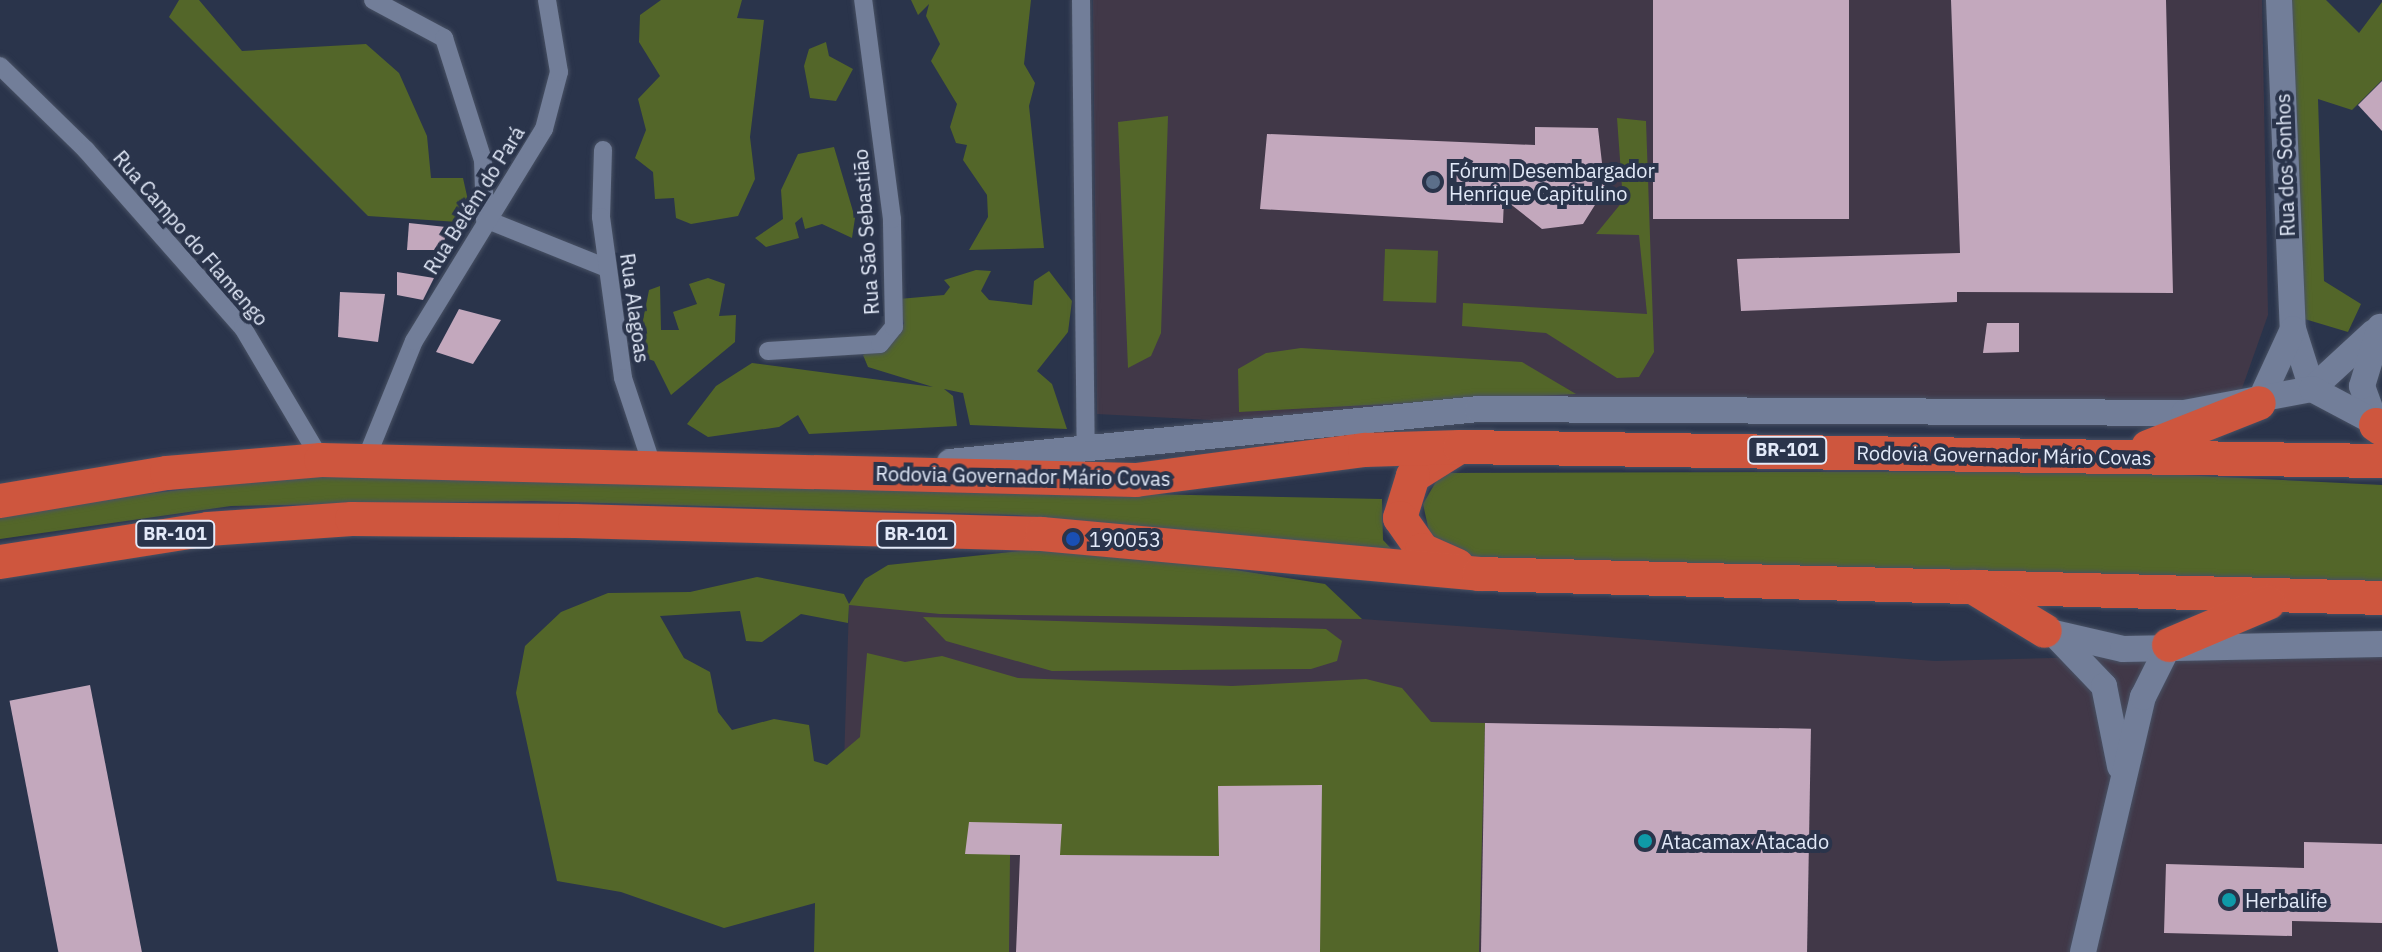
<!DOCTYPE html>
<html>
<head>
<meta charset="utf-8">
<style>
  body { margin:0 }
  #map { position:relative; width:2382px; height:952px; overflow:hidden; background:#2a344b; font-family:"IBM Plex Sans",sans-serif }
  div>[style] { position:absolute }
  .industrial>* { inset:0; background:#413848 }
  .green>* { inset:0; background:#536629; transform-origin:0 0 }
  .building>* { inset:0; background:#c3a8bd; transform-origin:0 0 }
  .roads { filter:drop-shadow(0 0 2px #485164) drop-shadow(0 0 2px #485164) }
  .street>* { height:18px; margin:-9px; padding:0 9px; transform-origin:9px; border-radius:9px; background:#727e99 }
  .secondary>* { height:26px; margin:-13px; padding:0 13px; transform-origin:13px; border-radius:13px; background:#727e99 }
  .highway>* { height:34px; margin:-17px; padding:0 17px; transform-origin:17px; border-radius:17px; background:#ce563e }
  .dots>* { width:22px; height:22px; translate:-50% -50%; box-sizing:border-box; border:4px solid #2a344b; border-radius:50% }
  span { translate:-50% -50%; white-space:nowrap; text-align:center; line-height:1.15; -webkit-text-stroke:8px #2a344b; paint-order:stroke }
  .shield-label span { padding:2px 6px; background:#2a344b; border:2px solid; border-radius:6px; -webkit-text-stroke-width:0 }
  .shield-label { font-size:18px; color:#e3eaf9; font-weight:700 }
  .street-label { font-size:20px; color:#e3eaf9 }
  .poi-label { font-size:20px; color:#e3eaf9 }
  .left { translate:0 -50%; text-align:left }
</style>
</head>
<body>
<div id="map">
  <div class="industrial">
    <div style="clip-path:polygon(1093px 0,2262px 0,2268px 315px,2240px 394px,2213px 402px,1229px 421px,1097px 414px)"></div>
    <div style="clip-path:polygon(849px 605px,1362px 619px,1935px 661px,2382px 650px,2382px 952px,838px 952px)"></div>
  </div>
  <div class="green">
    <div style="clip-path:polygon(179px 0,199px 0,242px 51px,366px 44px,399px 73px,427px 136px,431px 178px,463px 178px,473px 223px,368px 216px,169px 17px)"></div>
    <div style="clip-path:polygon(661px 0,742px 0,737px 18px,764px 20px,750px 137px,755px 179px,738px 216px,691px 224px,676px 218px,674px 198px,655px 199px,653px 172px,635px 158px,646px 130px,638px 99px,660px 76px,639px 42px,640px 15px)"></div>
    <div style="clip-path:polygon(911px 0,1031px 0,1024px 64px,1035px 83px,1029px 106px,1044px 248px,969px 250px,988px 217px,987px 195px,963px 160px,967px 145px,956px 143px,950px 127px,957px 104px,931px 61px,940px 44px,926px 16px,929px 4px,918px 15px)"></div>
    <div style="clip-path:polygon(2276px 0,2326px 0,2359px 33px,2382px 2px,2382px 80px,2352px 110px,2318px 99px,2324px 281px,2361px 304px,2348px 332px,2298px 317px)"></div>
    <div style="clip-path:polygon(826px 42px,829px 56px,853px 69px,836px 101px,810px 98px,804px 66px,809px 49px)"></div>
    <div style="clip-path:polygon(1168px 116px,1161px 333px,1151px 356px,1128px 368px,1118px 122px)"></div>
    <div style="clip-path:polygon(1617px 118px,1646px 121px,1654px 352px,1639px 377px,1617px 378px,1546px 333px,1462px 326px,1463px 303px,1647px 314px,1639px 235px,1596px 234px,1623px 201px)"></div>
    <div style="clip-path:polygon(834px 147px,855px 218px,852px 238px,822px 224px,805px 229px,802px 217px,795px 223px,799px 238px,766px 247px,755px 238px,783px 219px,781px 190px,798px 154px)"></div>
    <div style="left:1385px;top:249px;width:53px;height:52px;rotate:2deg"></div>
    <div style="clip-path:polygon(976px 270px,991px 271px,981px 291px,989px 300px,1032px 305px,1034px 281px,1049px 271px,1072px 301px,1068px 332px,1037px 371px,1052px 384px,1067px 429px,970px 425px,963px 393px,944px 389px,953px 396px,957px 426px,809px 434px,798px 415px,779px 427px,708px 437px,687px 424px,716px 386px,752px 363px,933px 387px,868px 367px,863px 355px,904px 324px,899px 299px,944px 295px,950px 287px,944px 280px)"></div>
    <div style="clip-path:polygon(708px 278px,725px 284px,719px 316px,736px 315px,735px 342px,671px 395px,654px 361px,637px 355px,632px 340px,640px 335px,649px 290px,660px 286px,661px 330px,679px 330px,673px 312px,697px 304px,689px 284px)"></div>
    <div style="clip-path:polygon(1301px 348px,1522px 362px,1576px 394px,1239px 412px,1238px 369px,1266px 353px)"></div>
    <div style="clip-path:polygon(2100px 471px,2382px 485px,2382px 584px,1478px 561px,1430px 536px,1423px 504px,1441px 473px)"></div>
    <div style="clip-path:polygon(292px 476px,1382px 499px,1383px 540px,1400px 558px,1017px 515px,532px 501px,231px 506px,0 539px,0 512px)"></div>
    <div style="clip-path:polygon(1078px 545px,1325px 584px,1362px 619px,940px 614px,849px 605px,848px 623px,801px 614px,762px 642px,746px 641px,740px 611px,660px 616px,684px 658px,710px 672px,718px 712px,732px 730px,774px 719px,809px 725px,814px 761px,827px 765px,860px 737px,867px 653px,905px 662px,942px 656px,1018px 678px,1232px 686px,1366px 679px,1402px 688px,1431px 722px,1485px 723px,1479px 952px,1320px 952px,1219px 786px,1219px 856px,1010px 855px,1009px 952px,814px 952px,815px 903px,724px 928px,621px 892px,557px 881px,516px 693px,525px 646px,561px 612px,608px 593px,690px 592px,757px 577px,844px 594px,849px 604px,865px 579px,888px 565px)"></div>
    <div style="clip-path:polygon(923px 617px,1326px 629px,1342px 641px,1337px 661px,1311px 669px,1052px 671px,946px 641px)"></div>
  </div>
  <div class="building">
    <div style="left:1653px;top:0;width:196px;height:219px"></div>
    <div style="clip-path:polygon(1951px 0,2166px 0,2173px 293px,1957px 292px,1957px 302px,1741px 311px,1737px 259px,1960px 253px)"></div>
    <div style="clip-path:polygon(2382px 81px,2382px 131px,2358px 105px)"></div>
    <div style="clip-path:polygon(1535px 127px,1598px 128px,1605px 189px,1583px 224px,1542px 229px,1504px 199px,1503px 223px,1260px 209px,1267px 134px,1535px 145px)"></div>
    <div style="clip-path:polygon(409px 223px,446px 227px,444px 250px,407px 250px)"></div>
    <div style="clip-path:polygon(397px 272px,434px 278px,423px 300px,397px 295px)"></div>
    <div style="clip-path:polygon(340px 292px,385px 294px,378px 342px,338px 337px)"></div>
    <div style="clip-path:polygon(459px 309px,501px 320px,473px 364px,436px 352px)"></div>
    <div style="clip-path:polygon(1987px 323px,2019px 323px,2019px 352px,1983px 353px)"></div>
    <div style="left:90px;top:685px;width:272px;height:82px;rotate:79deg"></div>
    <div style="left:1485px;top:723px;width:326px;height:229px;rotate:1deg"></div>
    <div style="clip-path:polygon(1322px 785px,1320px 952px,1016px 952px,1020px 855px,965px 854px,969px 822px,1062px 824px,1060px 855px,1219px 856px,1218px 786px)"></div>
    <div style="clip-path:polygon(2304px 842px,2382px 844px,2382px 923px,2292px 921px,2292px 936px,2164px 933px,2166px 864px,2304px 868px)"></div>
  </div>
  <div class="roads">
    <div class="street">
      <div style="left:373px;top:0;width:81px;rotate:28.2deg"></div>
      <div style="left:444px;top:38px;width:128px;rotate:72.3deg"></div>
      <div style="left:483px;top:160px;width:59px;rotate:88.1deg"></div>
      <div style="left:485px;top:219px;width:131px;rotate:21.9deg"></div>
      <div style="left:1081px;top:0;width:451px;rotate:89.4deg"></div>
      <div style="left:0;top:66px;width:120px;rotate:44.3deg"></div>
      <div style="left:86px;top:150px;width:237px;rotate:48.6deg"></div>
      <div style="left:243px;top:328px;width:153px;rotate:59.4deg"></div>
      <div style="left:603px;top:150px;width:67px;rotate:91.7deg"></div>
      <div style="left:601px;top:217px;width:162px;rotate:82.2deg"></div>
      <div style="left:623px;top:378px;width:95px;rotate:71.6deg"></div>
      <div style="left:768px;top:351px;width:112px;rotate:-3.6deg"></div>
      <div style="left:880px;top:344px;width:22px;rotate:-51deg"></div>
      <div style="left:894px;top:327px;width:108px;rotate:-91.1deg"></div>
      <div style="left:892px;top:219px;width:221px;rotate:-97.5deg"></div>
      <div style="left:366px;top:459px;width:127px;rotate:-67.9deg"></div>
      <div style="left:414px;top:341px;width:249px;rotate:-58.5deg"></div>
      <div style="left:544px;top:129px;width:59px;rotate:-75.3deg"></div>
      <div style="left:559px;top:72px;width:73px;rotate:-99.5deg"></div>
    </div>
    <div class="secondary">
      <div style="left:2279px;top:0;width:329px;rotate:87.6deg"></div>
      <div style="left:2293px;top:329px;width:63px;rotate:72.4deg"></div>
      <div style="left:2312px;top:389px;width:84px;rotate:-42.6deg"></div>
      <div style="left:2259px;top:403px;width:81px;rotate:-65.3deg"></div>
      <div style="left:2375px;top:422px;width:38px;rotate:-110deg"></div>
      <div style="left:2362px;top:386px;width:62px;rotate:-73deg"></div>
      <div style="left:950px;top:462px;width:531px;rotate:-5.73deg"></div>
      <div style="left:1478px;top:409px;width:706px;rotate:0.32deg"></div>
      <div style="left:2184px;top:413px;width:130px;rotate:-10.6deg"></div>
      <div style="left:2312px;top:389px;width:79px;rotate:27.9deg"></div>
      <div style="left:2045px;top:631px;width:80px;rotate:13deg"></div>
      <div style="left:2123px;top:649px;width:259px;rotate:-1.1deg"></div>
      <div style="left:2059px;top:639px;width:65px;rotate:46.2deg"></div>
      <div style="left:2104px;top:686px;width:82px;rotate:78.7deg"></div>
      <div style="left:2083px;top:952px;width:262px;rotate:-76.8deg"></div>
      <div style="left:2143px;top:697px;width:58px;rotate:-63.4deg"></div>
    </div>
    <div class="highway">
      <div style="left:2376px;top:425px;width:7px;rotate:34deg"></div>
      <div style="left:2148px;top:447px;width:119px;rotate:-21.6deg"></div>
      <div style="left:1456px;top:449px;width:51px;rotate:147.9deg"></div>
      <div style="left:1413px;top:476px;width:44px;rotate:107.2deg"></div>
      <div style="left:1400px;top:518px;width:39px;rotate:55deg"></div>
      <div style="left:1422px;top:550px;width:39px;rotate:24deg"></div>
      <div style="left:0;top:501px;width:169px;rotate:-9.5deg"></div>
      <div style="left:167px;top:473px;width:155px;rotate:-4.8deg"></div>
      <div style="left:321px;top:460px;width:815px;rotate:1.41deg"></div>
      <div style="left:1136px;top:480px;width:231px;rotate:-7.5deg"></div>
      <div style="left:1365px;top:450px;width:95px;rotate:-1.8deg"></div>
      <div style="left:1460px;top:447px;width:922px;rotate:0.87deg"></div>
      <div style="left:0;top:562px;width:211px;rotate:-9deg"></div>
      <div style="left:208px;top:529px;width:144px;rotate:-4deg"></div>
      <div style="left:352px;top:519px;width:223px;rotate:0.5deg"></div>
      <div style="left:575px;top:521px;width:467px;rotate:1.6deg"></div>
      <div style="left:1042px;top:534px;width:439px;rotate:5.2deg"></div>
      <div style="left:1479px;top:574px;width:903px;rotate:1.52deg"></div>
      <div style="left:1973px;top:587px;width:84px;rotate:31.4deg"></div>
      <div style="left:2169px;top:645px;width:108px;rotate:-23deg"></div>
    </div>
  </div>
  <div class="dots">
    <div style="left:1433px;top:182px;background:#5c6f8a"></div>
    <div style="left:1073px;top:539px;background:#1a4fb4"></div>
    <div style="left:1645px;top:841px;background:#0f9aa8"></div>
    <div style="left:2229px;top:900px;background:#0f9aa8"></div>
  </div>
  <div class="shield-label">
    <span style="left:1787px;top:450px">BR-101</span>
    <span style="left:175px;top:534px">BR-101</span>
    <span style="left:916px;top:534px">BR-101</span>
  </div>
  <div class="street-label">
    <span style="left:2285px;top:165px;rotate:-92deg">Rua dos Sonhos</span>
    <span style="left:474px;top:200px;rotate:-58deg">Rua Belém do Pará</span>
    <span style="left:866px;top:232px;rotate:-94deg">Rua São Sebastião</span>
    <span style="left:191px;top:238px;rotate:49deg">Rua Campo do Flamengo</span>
    <span style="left:635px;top:308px;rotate:82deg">Rua Alagoas</span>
    <span style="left:2004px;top:455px;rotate:1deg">Rodovia Governador Mário Covas</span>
    <span style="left:1023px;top:476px;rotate:1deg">Rodovia Governador Mário Covas</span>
  </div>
  <div class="poi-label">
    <span class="left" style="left:1449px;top:182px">Fórum Desembargador<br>Henrique Capitulino</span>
    <span class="left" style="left:1089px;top:539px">190053</span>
    <span class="left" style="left:1661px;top:841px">Atacamax Atacado</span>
    <span class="left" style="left:2245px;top:900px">Herbalife</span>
  </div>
</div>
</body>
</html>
